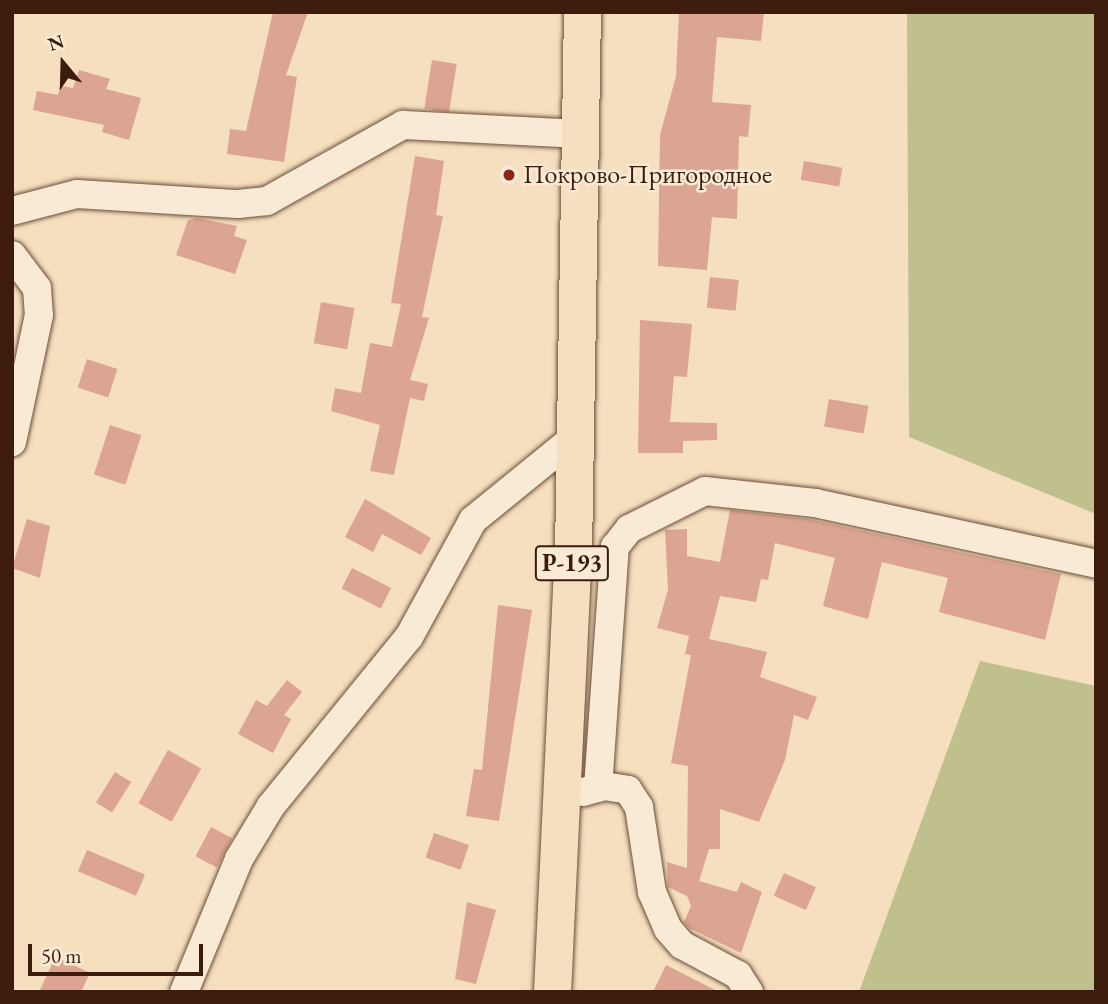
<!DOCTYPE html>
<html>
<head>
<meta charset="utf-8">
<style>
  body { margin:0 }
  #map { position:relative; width:1108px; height:1004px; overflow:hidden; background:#f5dfbe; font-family:"EB Garamond",serif }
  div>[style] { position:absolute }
  .green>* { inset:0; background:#c0c08e }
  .building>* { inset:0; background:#dca492; transform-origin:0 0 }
  .roads { filter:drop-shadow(0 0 2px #6c4d39) drop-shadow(0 0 2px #6c4d39) }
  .minor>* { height:28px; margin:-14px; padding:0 14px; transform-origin:14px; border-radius:14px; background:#f8ead5 }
  .major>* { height:37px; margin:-18.5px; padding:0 18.5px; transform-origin:18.5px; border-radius:18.5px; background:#f5dfbe }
  .dots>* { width:19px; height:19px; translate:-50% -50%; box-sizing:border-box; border:4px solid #f8ead5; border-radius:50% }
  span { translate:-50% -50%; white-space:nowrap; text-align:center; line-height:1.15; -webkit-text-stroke:5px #f8ead5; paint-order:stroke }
  .shield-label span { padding:2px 5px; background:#f8ead5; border:2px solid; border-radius:5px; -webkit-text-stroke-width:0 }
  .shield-label { font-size:24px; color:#3e1c0d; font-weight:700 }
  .poi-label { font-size:26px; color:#3e1c0d }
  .left { translate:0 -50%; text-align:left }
  .frame { position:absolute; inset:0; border:14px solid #3e1c0d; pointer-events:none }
  .north { position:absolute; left:28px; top:28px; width:70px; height:70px; -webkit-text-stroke:5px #f8ead5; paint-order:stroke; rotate:341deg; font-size:19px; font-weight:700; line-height:28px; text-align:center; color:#3e1c0d }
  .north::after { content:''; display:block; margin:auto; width:24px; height:32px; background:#3e1c0d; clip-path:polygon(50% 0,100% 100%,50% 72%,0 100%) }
  .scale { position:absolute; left:28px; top:944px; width:175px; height:32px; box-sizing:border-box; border:4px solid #3e1c0d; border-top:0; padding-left:9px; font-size:21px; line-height:24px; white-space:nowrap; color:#3e1c0d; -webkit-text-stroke:5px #f8ead5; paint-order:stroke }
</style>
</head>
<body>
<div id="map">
  <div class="green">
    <div style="clip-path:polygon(907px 12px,1096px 12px,1096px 514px,909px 437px)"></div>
    <div style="clip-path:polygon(980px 661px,1096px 686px,1096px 992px,859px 992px)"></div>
  </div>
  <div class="building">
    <div style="clip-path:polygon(273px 12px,308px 12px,286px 75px,297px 77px,284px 162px,227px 154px,230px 129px,246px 131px)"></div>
    <div style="clip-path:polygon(679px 12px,764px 12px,761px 41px,717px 37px,712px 102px,751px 105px,748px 137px,739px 136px,737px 219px,712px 217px,707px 270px,658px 266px,660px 135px,676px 76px)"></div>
    <div style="left:432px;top:60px;width:25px;height:49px;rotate:9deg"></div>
    <div style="clip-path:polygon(79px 70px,110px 79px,106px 89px,141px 98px,129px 140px,102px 132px,104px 125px,33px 110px,37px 91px,58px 95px,60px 86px,73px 88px)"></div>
    <div style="clip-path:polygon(415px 156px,444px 161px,436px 215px,443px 216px,422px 317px,429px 318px,410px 380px,428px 384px,424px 401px,410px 398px,394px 475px,370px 471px,380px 425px,331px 411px,335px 388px,361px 393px,370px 343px,392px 347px,401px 304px,391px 303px)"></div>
    <div style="left:804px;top:161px;width:39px;height:19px;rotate:10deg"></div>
    <div style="clip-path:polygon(197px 218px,237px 226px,234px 236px,247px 240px,235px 274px,176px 255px,188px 220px)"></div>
    <div style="left:710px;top:277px;width:29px;height:31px;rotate:6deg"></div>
    <div style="left:321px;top:302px;width:34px;height:42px;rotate:10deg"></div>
    <div style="clip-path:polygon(640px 320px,692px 324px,687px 377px,674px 376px,670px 422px,717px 423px,717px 440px,683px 441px,683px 453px,638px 453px)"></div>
    <div style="left:87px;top:359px;width:32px;height:30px;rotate:18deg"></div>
    <div style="left:829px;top:399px;width:40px;height:28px;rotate:10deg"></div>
    <div style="left:110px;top:425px;width:33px;height:52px;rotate:18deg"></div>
    <div style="clip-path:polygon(365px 499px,431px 538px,421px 555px,382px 534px,373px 552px,345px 537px)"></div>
    <div style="clip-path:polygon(730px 510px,808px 519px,1061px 574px,1045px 640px,939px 612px,948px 578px,882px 562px,868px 619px,823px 606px,835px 558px,775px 543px,768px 580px,761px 579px,756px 602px,720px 596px,709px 639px,767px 652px,760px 677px,817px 697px,808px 720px,794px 715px,785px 760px,759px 822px,720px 809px,720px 849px,709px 849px,699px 881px,737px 892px,741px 882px,762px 892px,741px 953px,689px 928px,684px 922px,691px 906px,687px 896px,668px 887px,667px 862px,687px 868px,688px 766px,671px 763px,691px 655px,685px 654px,689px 636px,657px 628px,668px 590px,665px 530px,687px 529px,687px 556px,720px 562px)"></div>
    <div style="clip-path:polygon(27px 519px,50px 526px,40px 578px,12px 568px)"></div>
    <div style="left:352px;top:568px;width:44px;height:23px;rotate:27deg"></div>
    <div style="clip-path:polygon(498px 605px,532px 610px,499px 821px,466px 816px,474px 769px,482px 770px)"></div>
    <div style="clip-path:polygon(287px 680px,302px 692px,284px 715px,291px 719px,273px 753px,238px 734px,256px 700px,267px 706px)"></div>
    <div style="left:168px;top:750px;width:38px;height:61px;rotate:29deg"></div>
    <div style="left:115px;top:772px;width:19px;height:36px;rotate:32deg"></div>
    <div style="left:211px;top:827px;width:24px;height:33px;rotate:28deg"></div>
    <div style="left:434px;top:833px;width:37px;height:26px;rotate:19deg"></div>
    <div style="left:87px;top:850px;width:63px;height:23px;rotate:23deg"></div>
    <div style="left:784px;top:873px;width:35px;height:25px;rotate:24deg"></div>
    <div style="clip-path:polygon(467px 902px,496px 910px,476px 984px,455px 979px)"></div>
    <div style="clip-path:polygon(63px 960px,90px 973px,81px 992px,39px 992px,52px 964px,59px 967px)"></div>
    <div style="clip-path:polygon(666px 965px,719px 992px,653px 992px)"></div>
  </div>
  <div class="roads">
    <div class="minor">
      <div style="left:12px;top:211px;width:67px;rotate:-14.7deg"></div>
      <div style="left:77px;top:194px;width:161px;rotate:3.6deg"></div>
      <div style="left:238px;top:204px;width:29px;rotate:-6deg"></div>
      <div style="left:267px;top:201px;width:156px;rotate:-29.2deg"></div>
      <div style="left:403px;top:125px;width:178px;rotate:2.9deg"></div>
      <div style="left:12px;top:255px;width:41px;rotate:52.9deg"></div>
      <div style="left:37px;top:288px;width:27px;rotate:86deg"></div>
      <div style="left:39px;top:315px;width:130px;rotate:102deg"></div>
      <div style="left:598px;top:788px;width:242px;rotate:-86deg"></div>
      <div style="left:615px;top:547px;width:23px;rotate:-52deg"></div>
      <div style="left:629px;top:529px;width:85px;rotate:-26.6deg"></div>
      <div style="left:705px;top:491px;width:111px;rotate:6.2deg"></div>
      <div style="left:815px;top:503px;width:288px;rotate:12.2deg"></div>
      <div style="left:583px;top:792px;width:22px;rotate:-16deg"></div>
      <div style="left:604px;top:786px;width:24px;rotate:9deg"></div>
      <div style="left:628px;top:790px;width:20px;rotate:57deg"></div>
      <div style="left:639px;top:807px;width:86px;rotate:81.3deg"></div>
      <div style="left:652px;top:892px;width:40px;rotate:66.6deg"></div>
      <div style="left:668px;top:929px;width:21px;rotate:49deg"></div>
      <div style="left:682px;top:945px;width:64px;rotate:28.2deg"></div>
      <div style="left:738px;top:975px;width:20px;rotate:57deg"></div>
      <div style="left:184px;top:992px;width:144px;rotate:-67.5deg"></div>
      <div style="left:239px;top:859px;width:62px;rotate:-58.9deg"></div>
      <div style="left:271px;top:806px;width:218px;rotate:-50.8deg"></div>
      <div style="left:409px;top:637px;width:133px;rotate:-61.3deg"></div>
      <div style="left:473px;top:520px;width:132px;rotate:-39.1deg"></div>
    </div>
    <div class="major">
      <div style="left:552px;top:992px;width:441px;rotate:-87.3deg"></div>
      <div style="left:573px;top:552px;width:540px;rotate:-89.05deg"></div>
    </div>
  </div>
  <div class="dots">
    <div style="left:509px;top:175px;background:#8f2418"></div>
  </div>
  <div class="shield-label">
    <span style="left:572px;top:563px">Р-193</span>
  </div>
  <div class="poi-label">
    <span class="left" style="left:523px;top:175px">Покрово-Пригородное</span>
  </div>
  <div class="frame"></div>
  <div class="north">N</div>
  <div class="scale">50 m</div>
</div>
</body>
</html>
